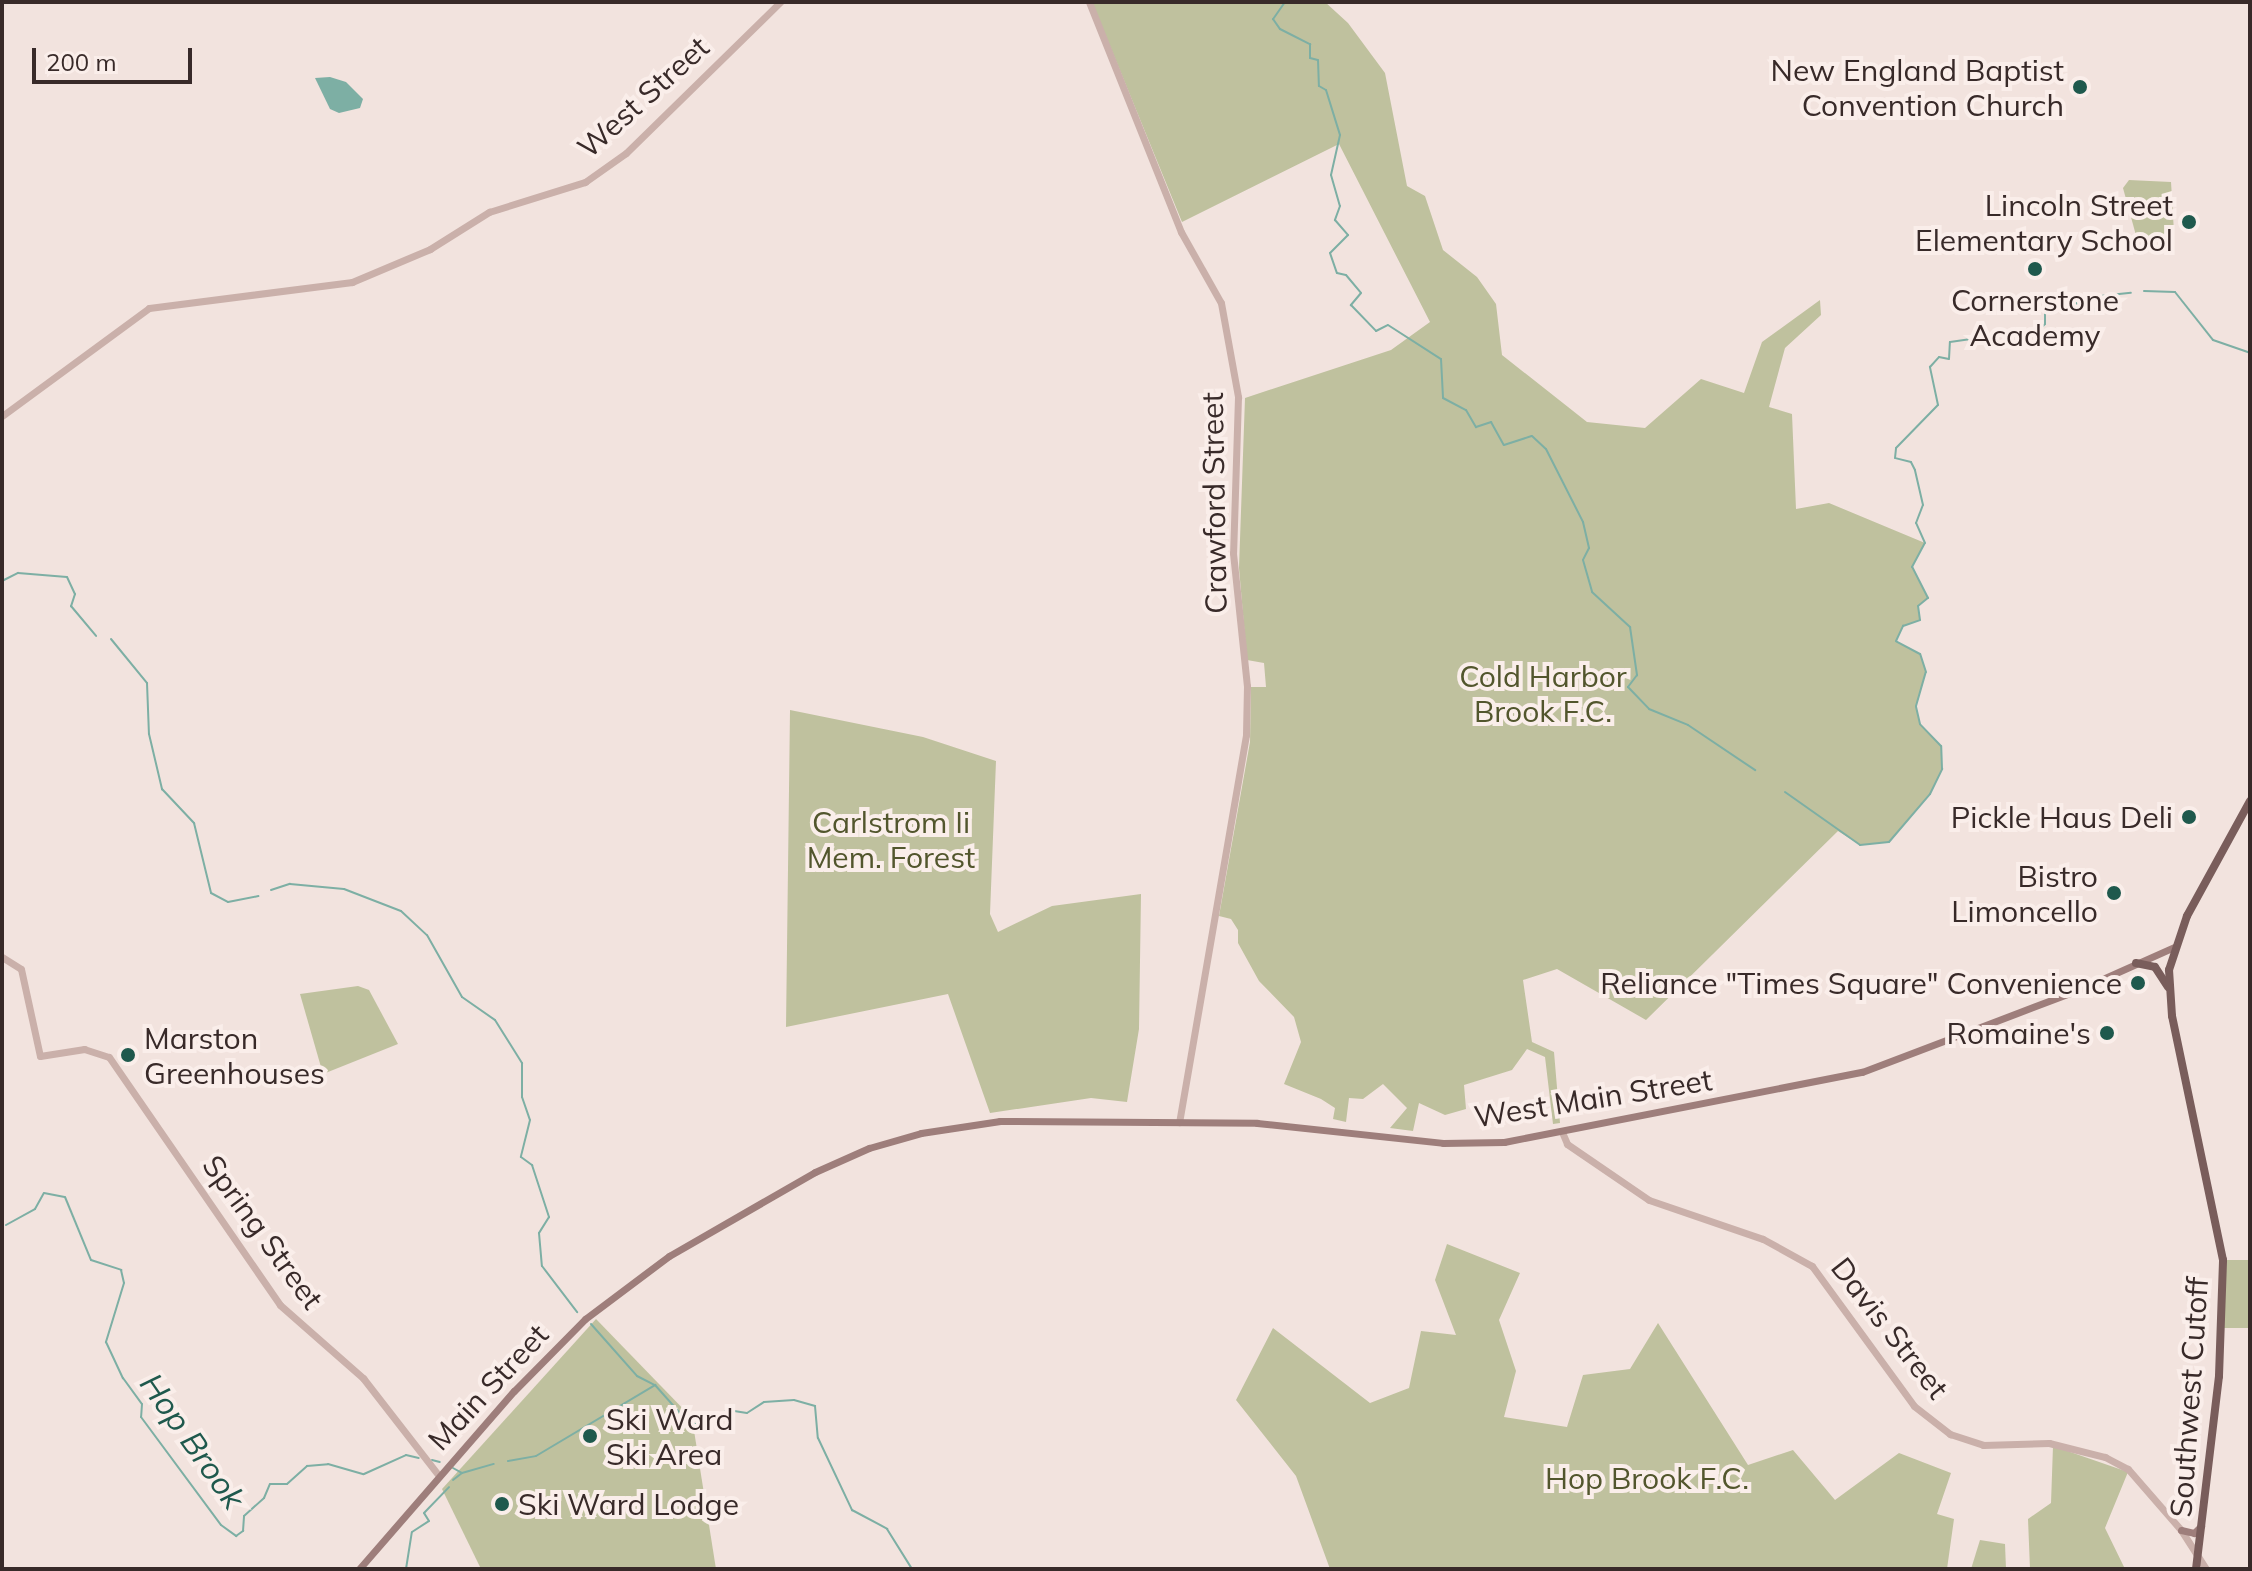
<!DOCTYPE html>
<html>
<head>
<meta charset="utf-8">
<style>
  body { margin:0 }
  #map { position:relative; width:2252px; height:1571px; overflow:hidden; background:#f2e3de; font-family:Mulish,sans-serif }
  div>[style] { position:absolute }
  .green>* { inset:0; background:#bfc19e; transform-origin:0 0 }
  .water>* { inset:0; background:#7dafa4 }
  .stream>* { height:2px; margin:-1px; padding:0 1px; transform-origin:1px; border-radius:1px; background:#7dafa4 }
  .tertiary>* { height:7px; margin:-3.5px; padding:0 3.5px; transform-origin:3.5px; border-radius:3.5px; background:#cab0aa }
  .secondary>* { height:7px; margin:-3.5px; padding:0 3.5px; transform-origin:3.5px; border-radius:3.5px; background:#9e7e7b }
  .primary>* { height:8px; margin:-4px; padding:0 4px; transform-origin:4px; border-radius:4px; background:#795d5b }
  .dots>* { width:22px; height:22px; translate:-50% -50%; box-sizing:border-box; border:4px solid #faeeea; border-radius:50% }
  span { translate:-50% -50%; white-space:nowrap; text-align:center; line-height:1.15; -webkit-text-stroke:8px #faeeea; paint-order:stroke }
  .poi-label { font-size:30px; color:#382a29 }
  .right { translate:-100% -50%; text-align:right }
  .left { translate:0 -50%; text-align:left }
  .street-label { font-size:30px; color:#382a29 }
  .park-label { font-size:30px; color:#52562d }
  .water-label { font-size:32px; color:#1f594d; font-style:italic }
  .frame { position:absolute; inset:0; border:4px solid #382a29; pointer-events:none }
  .scale { position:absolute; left:32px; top:48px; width:160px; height:36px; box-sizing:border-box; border:4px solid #382a29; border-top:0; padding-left:10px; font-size:24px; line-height:28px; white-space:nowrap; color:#382a29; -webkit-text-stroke:6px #faeeea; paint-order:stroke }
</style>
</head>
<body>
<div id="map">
  <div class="green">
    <div style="clip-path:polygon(1092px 2px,1325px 2px,1348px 23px,1385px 73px,1407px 186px,1425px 196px,1443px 250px,1477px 277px,1496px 304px,1502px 355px,1587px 422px,1645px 428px,1701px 379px,1744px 393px,1762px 342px,1820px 300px,1821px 315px,1785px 348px,1769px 407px,1792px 414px,1796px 509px,1829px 503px,1925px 543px,1912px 567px,1928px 598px,1918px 606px,1920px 620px,1903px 626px,1896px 641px,1920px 654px,1926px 672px,1916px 707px,1920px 724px,1941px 746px,1942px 769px,1930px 794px,1889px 842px,1860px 845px,1838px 831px,1646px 1020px,1557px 969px,1523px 980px,1532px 1042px,1554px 1052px,1560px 1123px,1553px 1124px,1545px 1057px,1527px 1049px,1512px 1070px,1464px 1085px,1466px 1109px,1445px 1115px,1419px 1103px,1413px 1131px,1390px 1128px,1407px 1108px,1383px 1084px,1363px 1099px,1349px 1098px,1346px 1122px,1333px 1119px,1335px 1108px,1321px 1099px,1284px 1084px,1301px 1042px,1294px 1017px,1259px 981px,1238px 943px,1238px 930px,1231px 919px,1219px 916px,1250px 742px,1251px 687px,1266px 687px,1264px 663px,1247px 660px,1239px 568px,1245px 398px,1391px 350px,1430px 322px,1339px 144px,1182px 222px)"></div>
    <div style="clip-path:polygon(2129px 180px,2171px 182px,2174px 232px,2137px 239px,2123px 188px)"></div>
    <div style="clip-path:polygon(790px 710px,923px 737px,996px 761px,990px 914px,998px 932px,1052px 906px,1141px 894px,1139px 1029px,1127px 1102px,1091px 1098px,990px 1113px,948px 994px,786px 1027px)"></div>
    <div style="clip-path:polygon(358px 986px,369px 990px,398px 1044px,323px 1074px,300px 994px)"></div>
    <div style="clip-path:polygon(1447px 1244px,1520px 1273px,1499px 1320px,1516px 1371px,1504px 1417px,1567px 1427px,1583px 1375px,1630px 1369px,1658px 1323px,1748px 1465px,1793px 1450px,1835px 1500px,1899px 1453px,1951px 1473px,1937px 1514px,1954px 1519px,1947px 1569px,1330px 1569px,1296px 1476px,1236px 1400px,1273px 1328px,1370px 1403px,1409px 1388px,1421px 1331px,1456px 1335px,1435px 1280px)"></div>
    <div style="left:2223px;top:1260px;width:27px;height:68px"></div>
    <div style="clip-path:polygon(596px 1319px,692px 1418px,716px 1569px,481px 1569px,442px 1489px)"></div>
    <div style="clip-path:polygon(2053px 1446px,2128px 1472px,2105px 1528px,2125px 1569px,2030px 1569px,2028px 1519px,2051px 1503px)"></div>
    <div style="clip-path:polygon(1980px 1540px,2005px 1544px,2006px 1569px,1971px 1569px)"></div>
  </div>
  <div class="water">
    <div style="clip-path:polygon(330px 77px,346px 82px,363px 99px,360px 108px,339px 113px,330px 109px,315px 78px)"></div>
  </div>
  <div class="stream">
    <div style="left:1285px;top:2px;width:21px;rotate:125deg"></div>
    <div style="left:1273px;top:19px;width:12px;rotate:55deg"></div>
    <div style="left:1280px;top:29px;width:34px;rotate:27deg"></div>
    <div style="left:1310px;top:44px;width:14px;rotate:90deg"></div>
    <div style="left:1310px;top:58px;width:8px;rotate:14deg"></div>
    <div style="left:1318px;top:60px;width:26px;rotate:88deg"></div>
    <div style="left:1319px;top:86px;width:8px;rotate:30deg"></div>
    <div style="left:1326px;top:90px;width:47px;rotate:72.7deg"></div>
    <div style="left:1340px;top:135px;width:41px;rotate:102.7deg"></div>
    <div style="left:1331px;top:175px;width:32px;rotate:74deg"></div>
    <div style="left:1340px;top:206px;width:15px;rotate:110deg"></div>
    <div style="left:1335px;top:220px;width:20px;rotate:49deg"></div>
    <div style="left:1348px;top:235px;width:25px;rotate:135deg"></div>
    <div style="left:1330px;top:253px;width:21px;rotate:71deg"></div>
    <div style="left:1337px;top:273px;width:9px;rotate:13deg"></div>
    <div style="left:1346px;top:275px;width:23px;rotate:50deg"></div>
    <div style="left:1361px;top:293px;width:16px;rotate:130deg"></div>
    <div style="left:1351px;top:305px;width:36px;rotate:46deg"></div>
    <div style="left:1376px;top:331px;width:13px;rotate:-27deg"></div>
    <div style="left:1388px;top:325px;width:63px;rotate:32.7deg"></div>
    <div style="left:1441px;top:359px;width:39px;rotate:87deg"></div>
    <div style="left:1443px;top:398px;width:26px;rotate:28deg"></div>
    <div style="left:1466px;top:410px;width:20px;rotate:60deg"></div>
    <div style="left:1476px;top:427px;width:16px;rotate:-18deg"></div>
    <div style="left:1491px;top:422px;width:26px;rotate:61deg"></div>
    <div style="left:1504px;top:445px;width:29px;rotate:-18deg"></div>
    <div style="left:1532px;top:436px;width:19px;rotate:43deg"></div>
    <div style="left:1546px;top:449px;width:82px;rotate:63.1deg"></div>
    <div style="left:1583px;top:522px;width:27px;rotate:77deg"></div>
    <div style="left:1589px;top:548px;width:13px;rotate:117deg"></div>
    <div style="left:1583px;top:560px;width:33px;rotate:74deg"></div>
    <div style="left:1592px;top:592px;width:52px;rotate:42.6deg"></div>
    <div style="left:1630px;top:627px;width:49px;rotate:81.7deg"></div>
    <div style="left:1637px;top:675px;width:15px;rotate:127deg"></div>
    <div style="left:1628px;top:687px;width:30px;rotate:46deg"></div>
    <div style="left:1649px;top:709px;width:42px;rotate:22.3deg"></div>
    <div style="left:1688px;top:725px;width:81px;rotate:33.9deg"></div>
    <div style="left:2144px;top:291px;width:31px;rotate:2deg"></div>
    <div style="left:2175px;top:292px;width:61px;rotate:51.6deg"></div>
    <div style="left:2213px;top:340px;width:39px;rotate:19deg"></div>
    <div style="left:2px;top:581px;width:18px;rotate:-27deg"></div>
    <div style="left:18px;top:573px;width:49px;rotate:4.7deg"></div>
    <div style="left:67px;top:577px;width:19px;rotate:65deg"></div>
    <div style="left:75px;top:594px;width:13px;rotate:108deg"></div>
    <div style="left:71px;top:606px;width:39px;rotate:50deg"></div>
    <div style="left:111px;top:639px;width:57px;rotate:50.7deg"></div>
    <div style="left:147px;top:683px;width:51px;rotate:87.8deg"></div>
    <div style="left:149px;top:734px;width:57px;rotate:76.7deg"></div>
    <div style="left:162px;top:789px;width:47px;rotate:46.7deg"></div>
    <div style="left:194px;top:823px;width:72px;rotate:76.3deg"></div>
    <div style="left:211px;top:893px;width:19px;rotate:28deg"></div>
    <div style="left:228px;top:902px;width:31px;rotate:-11deg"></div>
    <div style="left:1785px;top:792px;width:92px;rotate:35.2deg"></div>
    <div style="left:1860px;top:845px;width:29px;rotate:-6deg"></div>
    <div style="left:1889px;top:842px;width:63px;rotate:-49.5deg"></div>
    <div style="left:1930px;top:794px;width:28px;rotate:-64deg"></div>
    <div style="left:1942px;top:769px;width:23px;rotate:-92deg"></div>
    <div style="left:1941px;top:746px;width:30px;rotate:-134deg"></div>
    <div style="left:1920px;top:724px;width:18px;rotate:-103deg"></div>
    <div style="left:1916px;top:706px;width:35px;rotate:-74deg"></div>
    <div style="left:1926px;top:672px;width:19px;rotate:-108deg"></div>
    <div style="left:1920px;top:654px;width:27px;rotate:-152deg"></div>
    <div style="left:1896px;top:641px;width:17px;rotate:-65deg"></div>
    <div style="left:1903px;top:626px;width:18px;rotate:-19deg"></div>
    <div style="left:1920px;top:620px;width:14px;rotate:-98deg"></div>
    <div style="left:1918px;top:606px;width:13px;rotate:-39deg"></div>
    <div style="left:1928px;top:598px;width:35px;rotate:-117deg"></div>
    <div style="left:1912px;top:567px;width:27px;rotate:-62deg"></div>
    <div style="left:1925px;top:543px;width:22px;rotate:-114deg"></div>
    <div style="left:1916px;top:523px;width:19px;rotate:-69deg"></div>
    <div style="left:1923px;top:505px;width:36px;rotate:-103deg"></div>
    <div style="left:1915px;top:470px;width:9px;rotate:-117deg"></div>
    <div style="left:1911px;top:462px;width:16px;rotate:-166deg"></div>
    <div style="left:1895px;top:458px;width:10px;rotate:-84deg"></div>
    <div style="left:1896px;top:448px;width:60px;rotate:-45.7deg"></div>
    <div style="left:1938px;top:405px;width:39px;rotate:-102deg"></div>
    <div style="left:1930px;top:367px;width:13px;rotate:-48deg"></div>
    <div style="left:1939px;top:357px;width:10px;rotate:11deg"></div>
    <div style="left:1949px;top:359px;width:17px;rotate:-87deg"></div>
    <div style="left:1950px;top:342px;width:91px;rotate:-8.2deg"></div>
    <div style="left:2040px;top:329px;width:7px;rotate:-45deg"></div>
    <div style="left:2045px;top:324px;width:23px;rotate:-90deg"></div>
    <div style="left:2045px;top:301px;width:28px"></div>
    <div style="left:2073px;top:301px;width:24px;rotate:33deg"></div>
    <div style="left:2093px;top:314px;width:19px;rotate:-69deg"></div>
    <div style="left:2100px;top:296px;width:31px;rotate:-6deg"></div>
    <div style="left:271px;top:890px;width:20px;rotate:-18deg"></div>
    <div style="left:290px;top:884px;width:54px;rotate:5.3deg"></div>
    <div style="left:344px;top:889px;width:61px;rotate:21.1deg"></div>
    <div style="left:401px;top:911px;width:35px;rotate:43deg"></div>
    <div style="left:427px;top:935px;width:71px;rotate:60.6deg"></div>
    <div style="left:462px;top:997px;width:40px;rotate:34.9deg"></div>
    <div style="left:495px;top:1020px;width:51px;rotate:57.9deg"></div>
    <div style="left:522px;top:1063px;width:34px;rotate:90deg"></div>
    <div style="left:522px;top:1097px;width:24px;rotate:71deg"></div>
    <div style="left:530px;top:1120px;width:38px;rotate:104deg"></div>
    <div style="left:521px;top:1157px;width:14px;rotate:36deg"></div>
    <div style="left:532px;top:1165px;width:55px;rotate:71.9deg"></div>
    <div style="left:549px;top:1217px;width:19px;rotate:122deg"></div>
    <div style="left:539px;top:1233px;width:33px;rotate:85deg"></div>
    <div style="left:542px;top:1266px;width:58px;rotate:52.7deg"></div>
    <div style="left:6px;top:1225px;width:33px;rotate:-29deg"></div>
    <div style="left:35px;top:1209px;width:18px;rotate:-61deg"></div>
    <div style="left:44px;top:1193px;width:21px;rotate:11deg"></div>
    <div style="left:65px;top:1197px;width:68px;rotate:67.6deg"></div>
    <div style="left:91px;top:1260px;width:32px;rotate:18deg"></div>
    <div style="left:121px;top:1270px;width:13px;rotate:77deg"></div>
    <div style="left:124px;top:1283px;width:62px;rotate:107deg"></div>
    <div style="left:106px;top:1342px;width:40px;rotate:65deg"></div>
    <div style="left:123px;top:1378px;width:32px;rotate:54deg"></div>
    <div style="left:142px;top:1404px;width:13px;rotate:94deg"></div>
    <div style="left:141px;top:1417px;width:134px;rotate:53.5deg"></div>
    <div style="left:221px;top:1525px;width:19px;rotate:36deg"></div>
    <div style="left:236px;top:1536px;width:9px;rotate:-36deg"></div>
    <div style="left:243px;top:1531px;width:15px;rotate:-86deg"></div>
    <div style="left:244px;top:1516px;width:27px;rotate:-42deg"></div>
    <div style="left:264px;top:1498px;width:15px;rotate:-67deg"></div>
    <div style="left:270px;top:1484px;width:17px"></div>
    <div style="left:287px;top:1484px;width:27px;rotate:-42deg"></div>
    <div style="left:307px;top:1466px;width:21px;rotate:-5deg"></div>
    <div style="left:328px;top:1464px;width:37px;rotate:16deg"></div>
    <div style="left:364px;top:1474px;width:46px;rotate:-24.3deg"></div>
    <div style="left:406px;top:1455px;width:13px;rotate:13deg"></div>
    <div style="left:591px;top:1324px;width:69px;rotate:48.5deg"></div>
    <div style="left:637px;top:1376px;width:20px;rotate:27deg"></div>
    <div style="left:432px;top:1460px;width:8px;rotate:14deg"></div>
    <div style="left:508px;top:1461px;width:28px;rotate:-10deg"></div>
    <div style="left:536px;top:1456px;width:139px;rotate:-30.8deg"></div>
    <div style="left:655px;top:1385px;width:50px;rotate:48.3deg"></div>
    <div style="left:688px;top:1422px;width:12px;rotate:14deg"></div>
    <div style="left:700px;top:1425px;width:32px;rotate:-28deg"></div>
    <div style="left:728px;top:1410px;width:19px;rotate:9deg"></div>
    <div style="left:747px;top:1413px;width:20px;rotate:-33deg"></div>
    <div style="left:764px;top:1402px;width:30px;rotate:-4deg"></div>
    <div style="left:794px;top:1400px;width:22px;rotate:16deg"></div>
    <div style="left:815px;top:1406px;width:32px;rotate:85deg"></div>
    <div style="left:818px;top:1438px;width:80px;rotate:64.7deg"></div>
    <div style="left:852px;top:1510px;width:40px;rotate:28deg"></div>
    <div style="left:887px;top:1529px;width:47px;rotate:58deg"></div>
    <div style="left:453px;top:1468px;width:10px;rotate:29deg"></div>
    <div style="left:462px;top:1473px;width:33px;rotate:-16deg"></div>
    <div style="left:453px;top:1480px;width:11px;rotate:-38deg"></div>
    <div style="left:406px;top:1569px;width:37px;rotate:-81deg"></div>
    <div style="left:412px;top:1532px;width:20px;rotate:-33deg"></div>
    <div style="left:429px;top:1521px;width:9px;rotate:-122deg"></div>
    <div style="left:424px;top:1513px;width:36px;rotate:-46deg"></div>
  </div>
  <div class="tertiary">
    <div style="left:1089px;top:2px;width:248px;rotate:68.2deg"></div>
    <div style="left:1181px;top:232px;width:81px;rotate:60.6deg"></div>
    <div style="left:1221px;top:303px;width:96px;rotate:79.7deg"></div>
    <div style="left:1238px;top:397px;width:156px;rotate:91.8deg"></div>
    <div style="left:1233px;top:553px;width:134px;rotate:84deg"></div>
    <div style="left:1247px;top:686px;width:49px;rotate:91.2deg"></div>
    <div style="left:1246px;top:735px;width:393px;rotate:99.8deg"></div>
    <div style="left:2px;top:416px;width:182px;rotate:-36.3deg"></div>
    <div style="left:149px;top:308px;width:205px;rotate:-7.3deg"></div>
    <div style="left:352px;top:282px;width:85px;rotate:-22.9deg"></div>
    <div style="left:430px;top:249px;width:70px;rotate:-32.1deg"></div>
    <div style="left:489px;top:212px;width:101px;rotate:-17.4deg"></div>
    <div style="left:585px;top:182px;width:50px;rotate:-35.3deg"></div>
    <div style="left:626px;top:153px;width:216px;rotate:-44.4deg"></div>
    <div style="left:2px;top:957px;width:22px;rotate:32deg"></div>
    <div style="left:21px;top:969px;width:89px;rotate:77.7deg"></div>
    <div style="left:40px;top:1056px;width:45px;rotate:-9deg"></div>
    <div style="left:84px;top:1049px;width:26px;rotate:18deg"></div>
    <div style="left:109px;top:1057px;width:301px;rotate:55.4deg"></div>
    <div style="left:280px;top:1305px;width:111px;rotate:41.3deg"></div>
    <div style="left:363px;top:1378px;width:124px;rotate:52.2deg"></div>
    <div style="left:1562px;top:1132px;width:13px;rotate:67deg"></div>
    <div style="left:1567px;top:1144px;width:99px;rotate:34.3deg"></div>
    <div style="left:1649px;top:1200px;width:120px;rotate:18.9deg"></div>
    <div style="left:1763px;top:1239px;width:56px;rotate:28.9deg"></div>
    <div style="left:1812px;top:1266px;width:173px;rotate:53.9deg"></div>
    <div style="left:1914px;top:1406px;width:46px;rotate:37.9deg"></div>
    <div style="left:1950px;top:1434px;width:35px;rotate:18deg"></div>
    <div style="left:1983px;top:1445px;width:66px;rotate:-1.7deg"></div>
    <div style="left:2049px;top:1443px;width:58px;rotate:14deg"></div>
    <div style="left:2105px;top:1457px;width:26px;rotate:28deg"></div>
    <div style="left:2128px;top:1469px;width:81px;rotate:49deg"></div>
    <div style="left:2181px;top:1530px;width:46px;rotate:57.3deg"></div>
  </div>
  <div class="secondary">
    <div style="left:2181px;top:1530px;width:13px;rotate:13deg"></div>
    <div style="left:2194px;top:1533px;width:10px;rotate:-45deg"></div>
    <div style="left:359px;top:1569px;width:236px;rotate:-49deg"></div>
    <div style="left:514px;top:1391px;width:101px;rotate:-45.4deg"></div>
    <div style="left:585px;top:1319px;width:105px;rotate:-36.9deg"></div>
    <div style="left:669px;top:1256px;width:168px;rotate:-29.9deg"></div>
    <div style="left:815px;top:1172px;width:59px;rotate:-24deg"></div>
    <div style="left:869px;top:1148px;width:54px;rotate:-16.1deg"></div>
    <div style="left:921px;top:1133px;width:80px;rotate:-8.6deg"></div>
    <div style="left:1000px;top:1121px;width:257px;rotate:0.4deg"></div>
    <div style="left:1257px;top:1123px;width:187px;rotate:6.1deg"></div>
    <div style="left:1443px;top:1143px;width:61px;rotate:-0.9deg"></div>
    <div style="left:1504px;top:1142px;width:365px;rotate:-11.1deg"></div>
    <div style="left:1862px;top:1072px;width:231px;rotate:-20.8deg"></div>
    <div style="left:2078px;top:990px;width:105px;rotate:-24.1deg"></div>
  </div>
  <div class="primary">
    <div style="left:2136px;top:963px;width:19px;rotate:12deg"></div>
    <div style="left:2155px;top:967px;width:24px;rotate:57deg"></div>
    <div style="left:2196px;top:1569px;width:194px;rotate:-83.2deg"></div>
    <div style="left:2219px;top:1376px;width:116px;rotate:-88deg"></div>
    <div style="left:2223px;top:1260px;width:249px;rotate:-101.8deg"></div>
    <div style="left:2172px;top:1016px;width:46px;rotate:-93.7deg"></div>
    <div style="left:2169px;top:970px;width:57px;rotate:-71.6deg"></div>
    <div style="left:2187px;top:916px;width:131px;rotate:-61.3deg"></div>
  </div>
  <div class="dots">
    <div style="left:2080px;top:87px;background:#1f594d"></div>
    <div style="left:2189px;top:222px;background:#1f594d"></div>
    <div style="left:2035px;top:269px;background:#1f594d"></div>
    <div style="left:2189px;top:817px;background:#1f594d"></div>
    <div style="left:2114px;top:893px;background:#1f594d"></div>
    <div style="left:2138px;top:983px;background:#1f594d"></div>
    <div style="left:2107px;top:1033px;background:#1f594d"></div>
    <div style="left:128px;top:1055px;background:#1f594d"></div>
    <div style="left:590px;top:1436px;background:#1f594d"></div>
    <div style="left:502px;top:1504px;background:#1f594d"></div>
  </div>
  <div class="poi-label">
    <span class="right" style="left:2064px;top:87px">New England Baptist<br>Convention Church</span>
    <span class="right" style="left:2173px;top:222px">Lincoln Street<br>Elementary School</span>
    <span style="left:2035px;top:317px">Cornerstone<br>Academy</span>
    <span class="right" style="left:2173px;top:817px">Pickle Haus Deli</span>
    <span class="right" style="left:2098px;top:893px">Bistro<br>Limoncello</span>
    <span class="right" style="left:2122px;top:983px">Reliance "Times Square" Convenience</span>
    <span class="right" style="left:2091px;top:1033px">Romaine's</span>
    <span class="left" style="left:144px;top:1055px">Marston<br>Greenhouses</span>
    <span class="left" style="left:606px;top:1436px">Ski Ward<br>Ski Area</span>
    <span class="left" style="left:518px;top:1504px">Ski Ward Lodge</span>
  </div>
  <div class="street-label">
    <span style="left:643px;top:97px;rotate:-42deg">West Street</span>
    <span style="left:1214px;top:503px;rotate:-91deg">Crawford Street</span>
    <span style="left:1593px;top:1098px;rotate:-9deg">West Main Street</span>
    <span style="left:263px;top:1232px;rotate:54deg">Spring Street</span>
    <span style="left:1890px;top:1328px;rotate:52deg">Davis Street</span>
    <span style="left:488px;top:1387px;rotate:-47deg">Main Street</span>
    <span style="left:2189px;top:1397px;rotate:-86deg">Southwest Cutoff</span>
  </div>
  <div class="park-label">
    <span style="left:1543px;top:693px">Cold Harbor<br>Brook F.C.</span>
    <span style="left:891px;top:839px">Carlstrom Ii<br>Mem. Forest</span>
    <span style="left:1647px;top:1478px">Hop Brook F.C.</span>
  </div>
  <div class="water-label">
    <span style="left:193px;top:1441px;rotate:55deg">Hop Brook</span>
  </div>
  <div class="frame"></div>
  <div class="scale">200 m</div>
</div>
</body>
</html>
